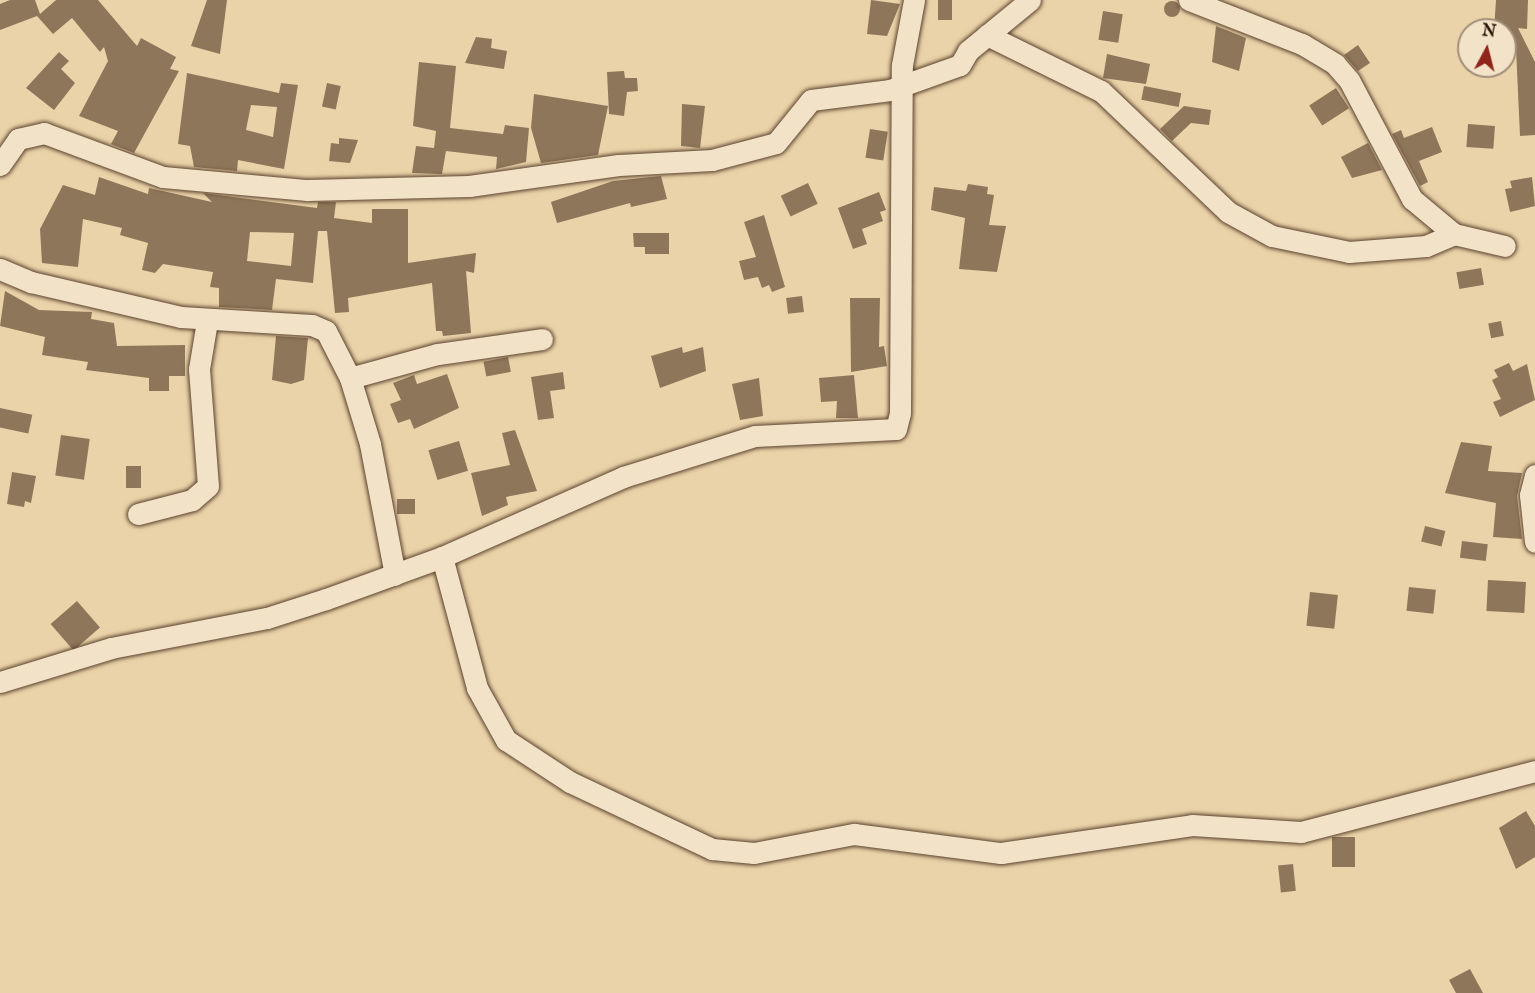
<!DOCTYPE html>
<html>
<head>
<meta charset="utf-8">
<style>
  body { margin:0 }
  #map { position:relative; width:1535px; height:993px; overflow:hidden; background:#ebd3a9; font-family:"IM FELL English",serif }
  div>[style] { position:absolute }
  .building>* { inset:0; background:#8e765a; transform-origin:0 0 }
  .round { border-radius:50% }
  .roads { filter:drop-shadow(0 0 2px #5a422e) drop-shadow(0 0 2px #5a422e) }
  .minor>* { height:21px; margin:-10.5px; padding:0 10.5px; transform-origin:10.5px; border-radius:10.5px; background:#f2e2c7 }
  span { translate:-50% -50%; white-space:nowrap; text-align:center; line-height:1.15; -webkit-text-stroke:6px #f2e2c7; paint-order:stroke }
  .north { position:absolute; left:1457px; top:18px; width:60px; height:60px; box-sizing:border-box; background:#f2e2c7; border:2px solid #a28e79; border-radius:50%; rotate:7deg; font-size:16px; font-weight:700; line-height:24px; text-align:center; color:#2a1105 }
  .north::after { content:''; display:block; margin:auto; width:21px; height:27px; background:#8f2418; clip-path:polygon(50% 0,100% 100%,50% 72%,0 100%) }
</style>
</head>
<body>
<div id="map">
  <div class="building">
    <div style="clip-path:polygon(10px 0,35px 0,40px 14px,56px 0,98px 0,137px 46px,141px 38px,176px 57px,170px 69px,179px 71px,134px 153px,111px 144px,118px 131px,79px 116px,108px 61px,104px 47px,100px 52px,72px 18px,53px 34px,37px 16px,0 30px,0 4px)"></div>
    <div style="clip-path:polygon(207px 0,227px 0,220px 54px,191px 46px)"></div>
    <div style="clip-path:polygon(871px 0,900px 4px,887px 36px,867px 34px)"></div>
    <div style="left:938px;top:0;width:14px;height:20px"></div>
    <div style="clip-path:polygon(1496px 0,1528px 0,1527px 29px,1518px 28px,1535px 62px,1535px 135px,1520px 136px,1516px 49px,1505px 49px,1505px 30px,1494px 30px)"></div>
    <div class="round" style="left:1164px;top:1px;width:16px;height:16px"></div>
    <div style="left:1103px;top:11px;width:20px;height:29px;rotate:9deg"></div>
    <div style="clip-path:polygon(1216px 26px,1246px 38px,1239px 71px,1212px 62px)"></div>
    <div style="clip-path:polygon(476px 37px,492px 39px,491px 48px,507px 51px,504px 69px,465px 63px)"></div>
    <div style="clip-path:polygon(1358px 45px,1370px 63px,1358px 71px,1344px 55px)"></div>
    <div style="clip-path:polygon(59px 52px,69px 61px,61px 69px,75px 83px,54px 110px,26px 88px)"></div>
    <div style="clip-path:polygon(1107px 54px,1150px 64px,1146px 84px,1103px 78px)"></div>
    <div style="clip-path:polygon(419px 62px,456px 66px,450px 128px,503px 134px,505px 125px,529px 128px,526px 162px,496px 169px,497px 157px,446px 151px,442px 174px,412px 173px,416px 146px,434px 148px,436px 131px,413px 126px)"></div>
    <div style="clip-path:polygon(624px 71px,625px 78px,637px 78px,638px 91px,627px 92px,624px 116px,609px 114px,607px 72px)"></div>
    <div style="clip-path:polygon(evenodd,187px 73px,279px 93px,281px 83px,298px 85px,284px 169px,238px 160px,237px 171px,194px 167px,190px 146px,178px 144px,187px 73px,251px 105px,277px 107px,273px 137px,246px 130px,251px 105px)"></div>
    <div style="left:327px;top:83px;width:14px;height:24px;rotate:12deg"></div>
    <div style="left:1144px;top:86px;width:38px;height:14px;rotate:11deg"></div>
    <div style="left:1336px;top:88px;width:24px;height:32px;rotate:57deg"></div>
    <div style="clip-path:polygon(534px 94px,608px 106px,598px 155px,541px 163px,531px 128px)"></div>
    <div style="clip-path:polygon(682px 104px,705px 106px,700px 148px,681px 146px)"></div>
    <div style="clip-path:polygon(1184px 106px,1211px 110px,1209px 125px,1191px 123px,1172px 141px,1160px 129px)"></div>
    <div style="left:1468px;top:124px;width:27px;height:23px;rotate:4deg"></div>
    <div style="clip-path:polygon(1432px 127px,1442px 152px,1419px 161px,1428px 182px,1420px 186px,1392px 134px,1401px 130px,1404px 138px)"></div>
    <div style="left:870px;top:129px;width:18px;height:29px;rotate:9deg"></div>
    <div style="clip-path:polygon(339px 138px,358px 140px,350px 163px,329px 161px,331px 143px,339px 144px)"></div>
    <div style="clip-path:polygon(1368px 143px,1382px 170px,1352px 178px,1341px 157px)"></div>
    <div style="clip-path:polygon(661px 176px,667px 199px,631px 207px,630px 203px,557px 223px,551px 202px,613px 181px)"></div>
    <div style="clip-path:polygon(evenodd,99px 177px,148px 194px,149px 188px,212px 202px,203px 193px,317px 208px,318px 202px,336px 202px,334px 218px,372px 223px,372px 209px,408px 209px,408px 263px,476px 253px,474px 273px,466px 271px,471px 333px,443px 336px,442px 331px,436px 331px,432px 283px,348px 298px,349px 312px,335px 313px,327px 231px,318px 231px,313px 283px,276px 279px,272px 310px,219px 307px,219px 288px,210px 287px,213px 272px,163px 264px,155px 273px,142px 270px,148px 243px,120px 235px,122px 228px,83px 219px,78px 267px,42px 263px,40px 229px,63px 185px,95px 195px,99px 177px,250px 232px,294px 233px,291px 266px,247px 261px,250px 232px)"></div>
    <div style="clip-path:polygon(1532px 177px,1535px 206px,1510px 212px,1505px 189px,1512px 188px,1510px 181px)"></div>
    <div style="left:808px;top:183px;width:23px;height:30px;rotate:65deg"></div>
    <div style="clip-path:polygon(968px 184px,988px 187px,987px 194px,994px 195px,989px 225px,1006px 226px,997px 272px,959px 269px,965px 218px,931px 210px,934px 187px,966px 191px)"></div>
    <div style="clip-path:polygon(879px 192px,886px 210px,880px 212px,883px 221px,862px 229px,867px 244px,853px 249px,838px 208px)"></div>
    <div style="clip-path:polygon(764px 215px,785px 287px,772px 292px,769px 285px,762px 288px,758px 277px,744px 280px,739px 261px,756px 257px,744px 222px)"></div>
    <div style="clip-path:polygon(633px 233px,669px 233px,669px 254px,645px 254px,645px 247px,634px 247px)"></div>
    <div style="left:1481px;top:268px;width:17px;height:25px;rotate:80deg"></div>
    <div style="clip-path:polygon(5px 291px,39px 310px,92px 312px,91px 319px,114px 323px,117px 346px,185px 345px,185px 376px,169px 376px,169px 391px,149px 391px,149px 378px,86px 370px,88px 362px,42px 355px,45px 337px,0 326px)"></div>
    <div style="left:802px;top:296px;width:16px;height:16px;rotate:83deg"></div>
    <div style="clip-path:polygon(850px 298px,880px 298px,879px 347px,884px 346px,887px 366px,851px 372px)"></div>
    <div style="left:1501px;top:321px;width:15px;height:13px;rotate:79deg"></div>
    <div style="clip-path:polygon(276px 336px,308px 338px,304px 380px,291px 384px,272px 380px)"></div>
    <div style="clip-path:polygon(682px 347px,683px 353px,703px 347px,706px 371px,660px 388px,651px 356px)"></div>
    <div style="left:508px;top:357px;width:15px;height:25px;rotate:79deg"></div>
    <div style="clip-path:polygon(1509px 363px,1513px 371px,1527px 364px,1535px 400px,1500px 417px,1493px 402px,1501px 399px,1492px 380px,1498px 377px,1494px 370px)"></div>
    <div style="clip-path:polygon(563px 372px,565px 389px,550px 391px,554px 418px,538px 420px,531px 377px)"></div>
    <div style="clip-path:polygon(447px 374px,459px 408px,414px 429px,410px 419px,398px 423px,390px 404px,401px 400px,393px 383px,414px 375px,417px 384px)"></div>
    <div style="clip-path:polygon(854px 375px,858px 418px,836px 418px,837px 401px,821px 402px,819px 378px)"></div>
    <div style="clip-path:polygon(759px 378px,763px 416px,740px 420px,732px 384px)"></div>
    <div style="left:0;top:408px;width:33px;height:19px;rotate:12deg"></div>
    <div style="clip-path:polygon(515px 430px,537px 491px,506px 497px,508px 505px,482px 516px,471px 473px,510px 465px,502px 433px)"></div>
    <div style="left:61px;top:435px;width:29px;height:41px;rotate:8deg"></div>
    <div style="left:459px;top:441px;width:31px;height:32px;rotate:73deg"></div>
    <div style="clip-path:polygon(1461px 442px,1492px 446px,1488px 471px,1522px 473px,1517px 496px,1522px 539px,1493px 537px,1496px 503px,1445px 493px)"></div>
    <div style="left:126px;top:466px;width:15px;height:22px"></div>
    <div style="clip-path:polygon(12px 472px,36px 476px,31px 503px,25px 501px,24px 507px,7px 504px)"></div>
    <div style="left:397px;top:499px;width:18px;height:15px"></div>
    <div style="left:1425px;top:526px;width:21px;height:16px;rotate:14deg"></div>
    <div style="left:1462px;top:541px;width:26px;height:17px;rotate:7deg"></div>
    <div style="left:1488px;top:580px;width:38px;height:31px;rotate:3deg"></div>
    <div style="left:1409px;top:587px;width:27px;height:24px;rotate:6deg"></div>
    <div style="left:1310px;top:592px;width:28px;height:34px;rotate:6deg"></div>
    <div style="left:77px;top:601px;width:35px;height:35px;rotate:49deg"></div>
    <div style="clip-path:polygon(1526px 811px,1535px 826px,1535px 857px,1516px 869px,1499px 828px)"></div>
    <div style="left:1332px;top:837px;width:23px;height:30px"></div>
    <div style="left:1293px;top:864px;width:27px;height:15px;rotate:84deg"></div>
    <div style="clip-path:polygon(1470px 969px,1483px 993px,1456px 993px,1449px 980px)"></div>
  </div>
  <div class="roads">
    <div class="minor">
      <div style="left:1189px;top:0;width:121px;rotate:21.3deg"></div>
      <div style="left:1302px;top:44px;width:39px;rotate:31deg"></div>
      <div style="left:1335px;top:64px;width:21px;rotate:49deg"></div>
      <div style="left:1349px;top:80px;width:135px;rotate:62.1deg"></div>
      <div style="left:1412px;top:199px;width:55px;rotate:39.8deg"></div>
      <div style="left:1454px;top:234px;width:52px;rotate:13.2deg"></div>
      <div style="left:987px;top:35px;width:127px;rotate:26.2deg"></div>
      <div style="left:1101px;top:91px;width:175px;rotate:43.6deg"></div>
      <div style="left:1228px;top:212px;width:50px;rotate:28.6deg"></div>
      <div style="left:1272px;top:236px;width:79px;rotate:11.7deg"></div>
      <div style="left:1349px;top:252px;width:77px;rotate:-4.5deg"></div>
      <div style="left:1426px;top:246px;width:30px;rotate:-23deg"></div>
      <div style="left:0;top:165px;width:32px;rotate:-55deg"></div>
      <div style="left:18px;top:139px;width:27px;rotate:-13deg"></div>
      <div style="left:44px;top:133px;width:127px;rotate:20.3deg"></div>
      <div style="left:163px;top:177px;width:145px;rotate:5.2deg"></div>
      <div style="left:307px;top:190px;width:162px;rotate:-1.4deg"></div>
      <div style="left:469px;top:186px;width:151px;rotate:-8deg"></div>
      <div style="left:619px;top:165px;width:93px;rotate:-3.1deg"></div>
      <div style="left:712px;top:160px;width:66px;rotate:-14.9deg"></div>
      <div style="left:776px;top:143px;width:55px;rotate:-50.9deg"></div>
      <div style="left:811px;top:100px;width:80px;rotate:-7.2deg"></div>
      <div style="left:890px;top:90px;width:74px;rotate:-19.7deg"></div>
      <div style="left:960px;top:65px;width:16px;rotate:-60deg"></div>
      <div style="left:968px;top:51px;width:80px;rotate:-39.4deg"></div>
      <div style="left:0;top:269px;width:34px;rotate:23deg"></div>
      <div style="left:31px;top:282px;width:154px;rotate:13.1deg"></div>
      <div style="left:181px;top:317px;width:131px;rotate:3.5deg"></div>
      <div style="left:312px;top:325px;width:15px;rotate:23deg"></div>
      <div style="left:326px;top:331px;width:53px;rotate:62.9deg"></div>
      <div style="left:350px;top:378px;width:69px;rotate:73.1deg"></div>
      <div style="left:370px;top:444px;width:133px;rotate:79.2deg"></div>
      <div style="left:350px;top:378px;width:91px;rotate:-15.3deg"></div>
      <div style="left:438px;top:354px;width:105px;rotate:-8.2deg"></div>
      <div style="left:1535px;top:475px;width:21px;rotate:104deg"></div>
      <div style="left:1530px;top:495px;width:47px;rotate:83.9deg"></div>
      <div style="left:138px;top:514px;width:56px;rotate:-14.5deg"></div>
      <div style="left:192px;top:500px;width:21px;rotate:-41deg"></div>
      <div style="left:208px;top:486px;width:117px;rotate:-94.4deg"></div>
      <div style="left:199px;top:369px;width:49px;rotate:-80.5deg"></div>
      <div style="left:442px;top:557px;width:136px;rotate:75deg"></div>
      <div style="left:477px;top:688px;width:60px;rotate:60.9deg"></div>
      <div style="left:506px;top:740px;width:77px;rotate:33.3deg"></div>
      <div style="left:570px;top:782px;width:157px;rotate:25.3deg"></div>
      <div style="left:712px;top:849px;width:42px;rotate:5.4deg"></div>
      <div style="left:754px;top:853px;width:102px;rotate:-10.8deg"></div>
      <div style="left:854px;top:834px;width:148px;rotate:7.4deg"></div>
      <div style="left:1001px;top:853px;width:193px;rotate:-8.3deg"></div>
      <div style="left:1192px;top:825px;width:109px;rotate:3.7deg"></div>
      <div style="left:1301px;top:832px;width:242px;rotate:-14.6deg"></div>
      <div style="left:0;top:682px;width:116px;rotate:-17deg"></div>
      <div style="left:111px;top:648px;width:159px;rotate:-10.9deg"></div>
      <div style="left:267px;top:618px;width:62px;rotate:-17.9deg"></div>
      <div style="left:326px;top:599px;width:123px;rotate:-19.9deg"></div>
      <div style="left:442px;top:557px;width:198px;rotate:-23.8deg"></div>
      <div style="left:623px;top:477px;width:138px;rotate:-17.3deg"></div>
      <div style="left:755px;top:436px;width:141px;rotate:-2.8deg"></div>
      <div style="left:896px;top:429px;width:16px;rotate:-76deg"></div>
      <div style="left:900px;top:413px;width:348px;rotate:-89.7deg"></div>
      <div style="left:902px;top:65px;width:66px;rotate:-79.5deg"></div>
    </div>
  </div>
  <div class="north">N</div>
</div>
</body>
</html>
